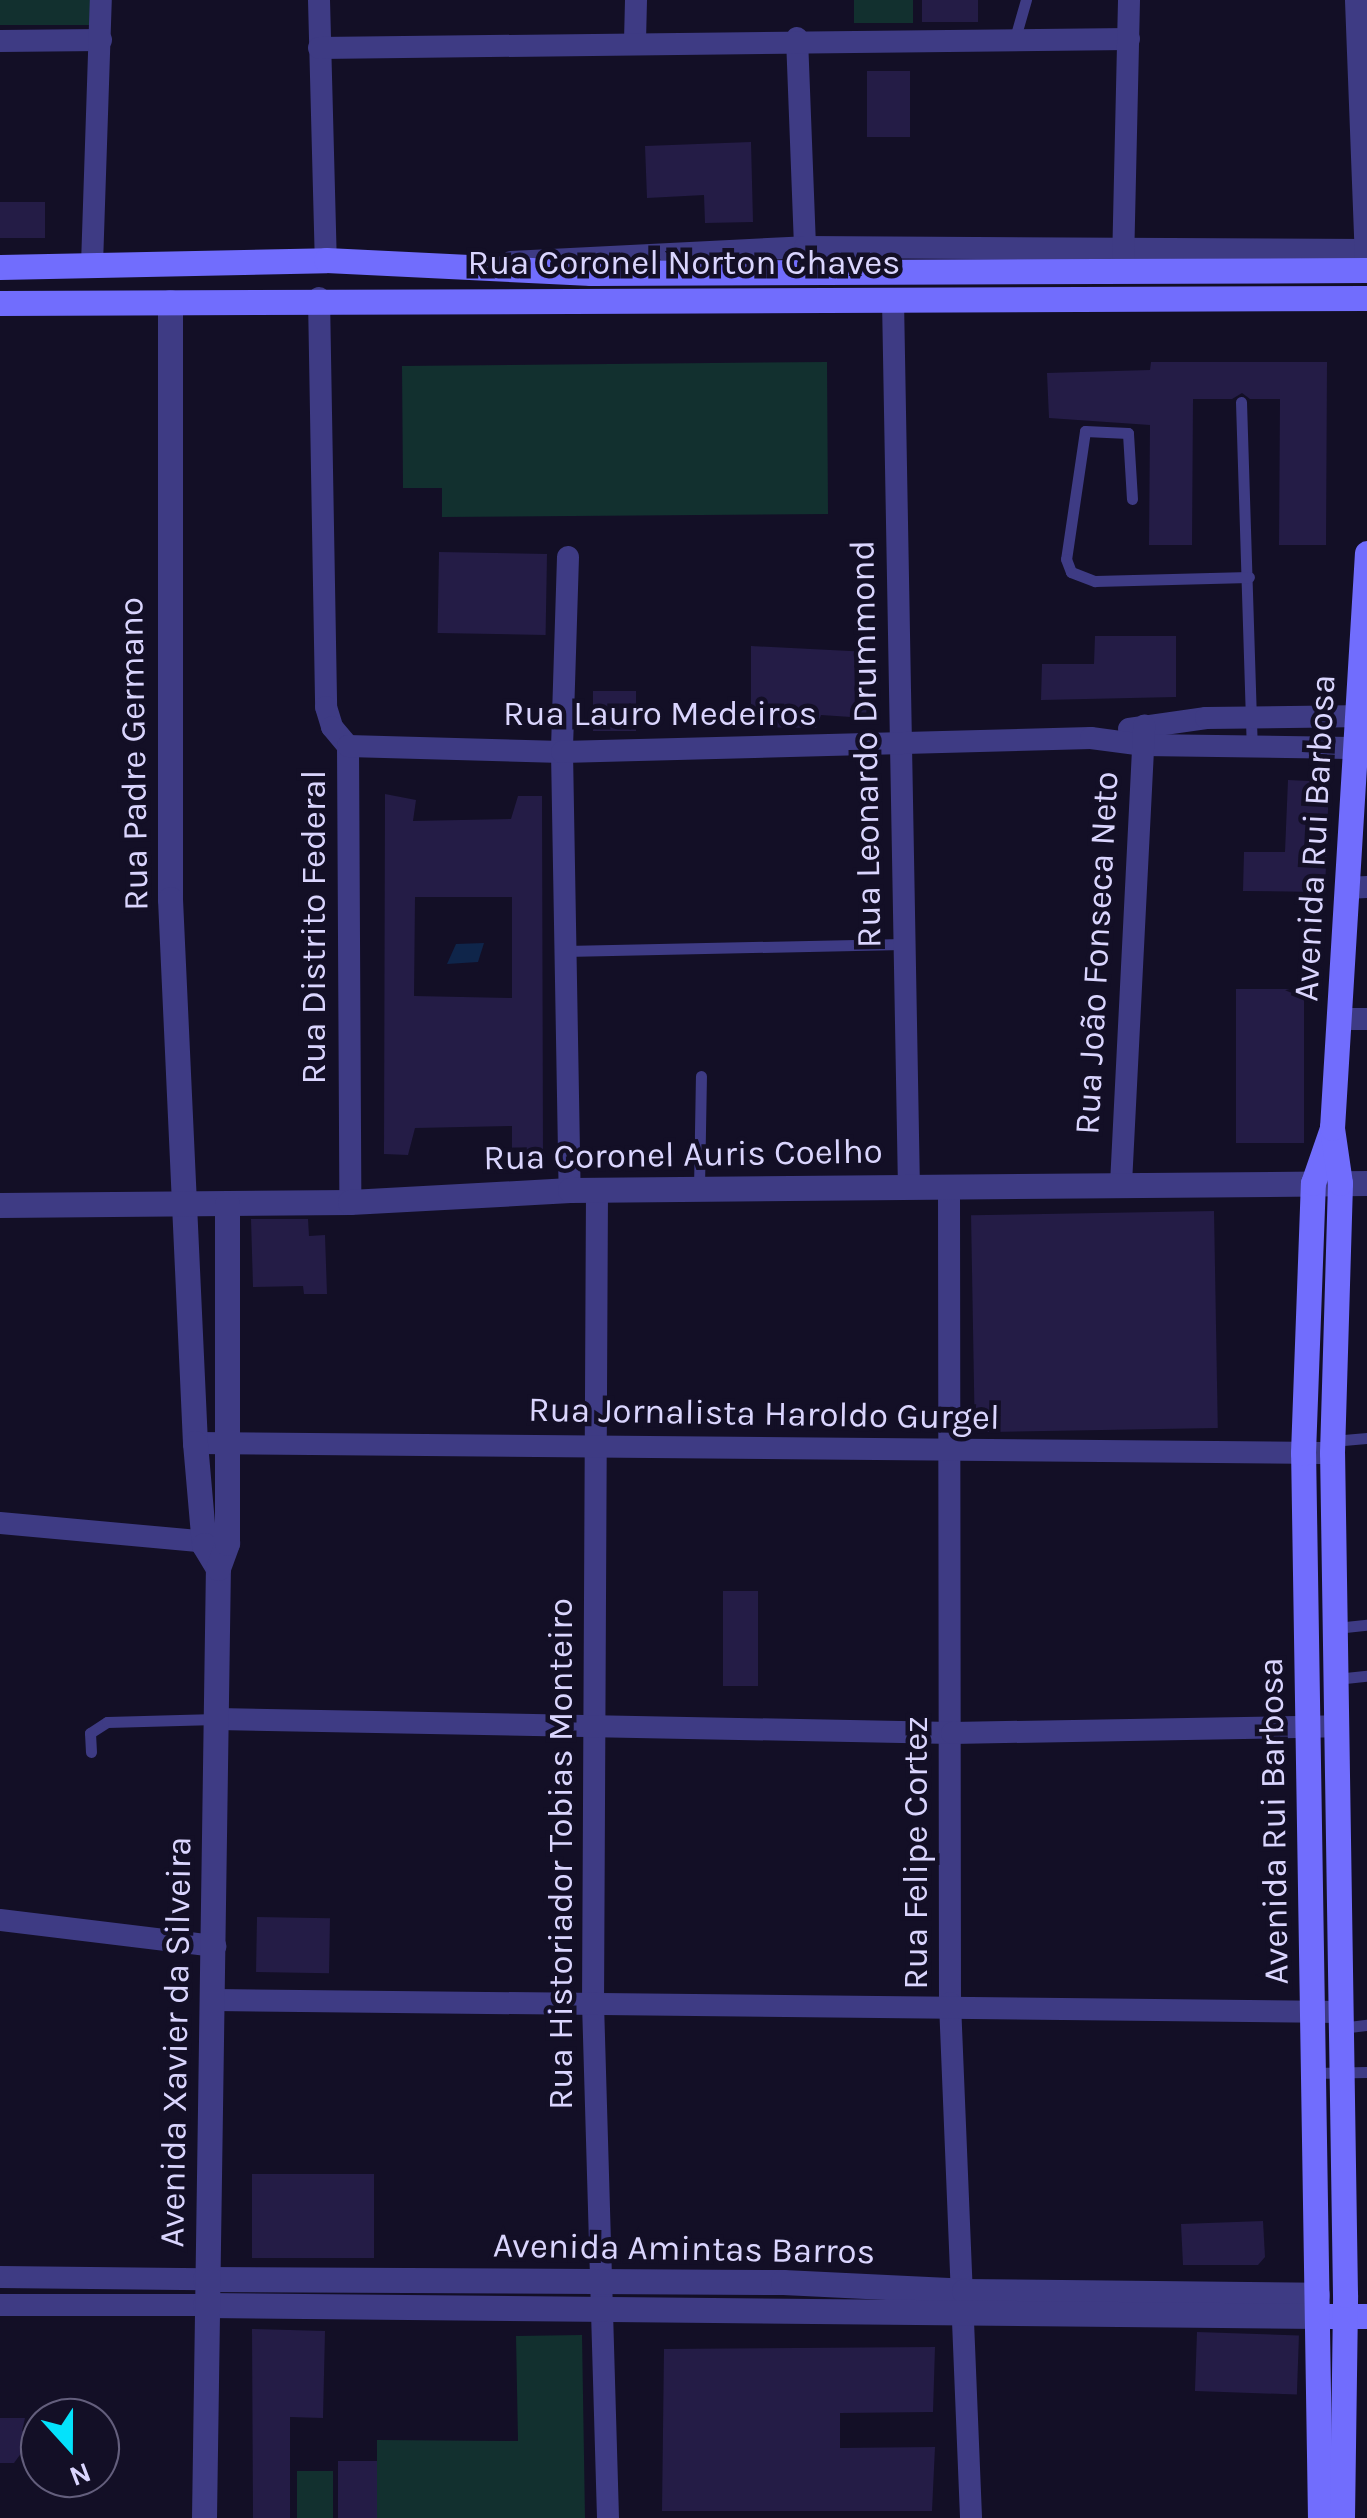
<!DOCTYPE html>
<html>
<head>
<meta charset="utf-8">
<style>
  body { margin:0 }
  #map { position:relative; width:1367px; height:2518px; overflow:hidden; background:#130f26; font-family:Karla,sans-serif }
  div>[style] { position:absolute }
  .green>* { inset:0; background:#12302f; transform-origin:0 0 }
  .water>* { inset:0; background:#0f254a }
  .building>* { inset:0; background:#241c46; transform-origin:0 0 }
  .service>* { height:11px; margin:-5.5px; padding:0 5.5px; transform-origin:5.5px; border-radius:5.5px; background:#3e3b84 }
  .minor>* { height:22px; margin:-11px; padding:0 11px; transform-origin:11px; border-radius:11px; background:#3e3b84 }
  .tertiary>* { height:25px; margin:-12.5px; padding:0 12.5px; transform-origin:12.5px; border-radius:12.5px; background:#3e3b84 }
  .secondary>* { height:25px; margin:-12.5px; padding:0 12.5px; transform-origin:12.5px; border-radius:12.5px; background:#716dfd }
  span { translate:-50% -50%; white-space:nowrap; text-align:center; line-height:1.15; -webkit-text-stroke:9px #130f26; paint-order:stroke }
  .street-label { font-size:35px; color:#dad5fe }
  .north { position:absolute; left:20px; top:2398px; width:100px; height:100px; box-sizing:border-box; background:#130f26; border:2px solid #635e7c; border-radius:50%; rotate:159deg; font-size:28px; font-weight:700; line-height:40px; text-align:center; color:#dad5fe }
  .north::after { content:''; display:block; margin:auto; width:35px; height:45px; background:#04e2fb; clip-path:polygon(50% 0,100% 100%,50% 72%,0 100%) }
</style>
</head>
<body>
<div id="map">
  <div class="green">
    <div style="left:0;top:0;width:93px;height:25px"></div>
    <div style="left:854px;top:0;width:59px;height:23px"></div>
    <div style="clip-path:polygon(827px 362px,828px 514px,442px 517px,442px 488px,403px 488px,402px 366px)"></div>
    <div style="clip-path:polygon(582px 2335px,585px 2518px,377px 2518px,377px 2440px,518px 2441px,516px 2336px)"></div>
    <div style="left:297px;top:2471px;width:36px;height:47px"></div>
  </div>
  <div class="water">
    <div style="clip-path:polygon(484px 943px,478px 962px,447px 964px,456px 944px)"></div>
  </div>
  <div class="building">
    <div style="left:922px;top:0;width:56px;height:22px"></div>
    <div style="left:867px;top:71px;width:43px;height:66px"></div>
    <div style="clip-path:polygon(751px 142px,753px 222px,705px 223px,704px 195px,647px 198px,645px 146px)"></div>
    <div style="left:0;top:202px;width:45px;height:36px"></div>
    <div style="clip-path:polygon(1151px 362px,1327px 362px,1326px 545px,1279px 545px,1280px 399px,1250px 399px,1242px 393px,1232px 399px,1193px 399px,1192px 545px,1149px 545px,1150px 425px,1049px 418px,1047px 373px,1150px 370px)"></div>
    <div style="left:547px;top:554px;width:81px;height:108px;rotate:91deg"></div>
    <div style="clip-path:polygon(1095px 636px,1176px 636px,1176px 697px,1041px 700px,1042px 664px,1094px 664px)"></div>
    <div style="clip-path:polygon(751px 646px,869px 652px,866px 718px,821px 715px,816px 728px,751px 727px)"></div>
    <div style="left:636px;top:691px;width:40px;height:43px;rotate:90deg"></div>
    <div style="clip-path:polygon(1288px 780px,1329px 782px,1325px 892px,1243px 891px,1244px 852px,1285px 852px)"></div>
    <div style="clip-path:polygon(evenodd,385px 794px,416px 800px,413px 821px,511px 819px,518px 796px,542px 796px,543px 1153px,512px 1148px,512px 1126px,415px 1128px,408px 1155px,384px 1154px,385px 794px,415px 897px,512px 897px,512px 998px,414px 996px,415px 897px)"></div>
    <div style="left:1236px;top:989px;width:68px;height:154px"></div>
    <div style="left:1214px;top:1211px;width:217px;height:243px;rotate:89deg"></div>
    <div style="clip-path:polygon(251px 1219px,308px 1219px,309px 1236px,325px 1235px,327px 1294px,304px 1294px,303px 1286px,253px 1287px)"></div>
    <div style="left:723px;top:1591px;width:35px;height:95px"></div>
    <div style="left:257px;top:1917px;width:73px;height:55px;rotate:1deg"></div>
    <div style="left:252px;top:2174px;width:122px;height:84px"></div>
    <div style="clip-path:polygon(1263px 2221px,1265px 2257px,1258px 2265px,1183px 2265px,1181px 2224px)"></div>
    <div style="clip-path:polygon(252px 2329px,325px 2331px,323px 2418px,290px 2417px,290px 2518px,253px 2518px)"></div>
    <div style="left:1197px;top:2332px;width:102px;height:59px;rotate:2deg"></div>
    <div style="clip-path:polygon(935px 2347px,933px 2412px,840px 2413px,840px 2448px,935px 2447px,932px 2511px,662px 2511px,664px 2349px)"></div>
    <div style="clip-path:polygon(0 2418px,25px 2418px,22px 2431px,31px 2430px,31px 2453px,22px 2452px,14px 2463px,0 2463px)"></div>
    <div style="left:338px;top:2461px;width:39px;height:57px"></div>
  </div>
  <div class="service">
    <div style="left:1015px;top:38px;width:40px;rotate:-74deg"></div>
    <div style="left:1241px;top:402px;width:346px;rotate:88.2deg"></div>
    <div style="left:1132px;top:499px;width:66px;rotate:-93.5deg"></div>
    <div style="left:1128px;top:433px;width:43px;rotate:-177.3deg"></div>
    <div style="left:1085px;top:431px;width:129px;rotate:98.4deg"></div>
    <div style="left:1066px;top:559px;width:14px;rotate:69deg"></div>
    <div style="left:1071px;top:572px;width:26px;rotate:21deg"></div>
    <div style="left:1095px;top:581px;width:154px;rotate:-1.5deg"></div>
    <div style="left:565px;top:951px;width:338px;rotate:-1.2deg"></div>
    <div style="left:699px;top:1188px;width:112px;rotate:-89deg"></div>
    <div style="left:1332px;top:1441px;width:35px;rotate:-5deg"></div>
    <div style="left:1336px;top:1628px;width:31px;rotate:-6deg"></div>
    <div style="left:1336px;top:1679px;width:31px;rotate:-6deg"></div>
    <div style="left:91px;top:1752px;width:19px;rotate:-93deg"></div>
    <div style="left:90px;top:1733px;width:20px;rotate:-33deg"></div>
    <div style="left:107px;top:1722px;width:109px;rotate:-1.6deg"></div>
    <div style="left:1341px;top:2028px;width:26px;rotate:-7deg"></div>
    <div style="left:1313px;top:2073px;width:54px;rotate:-1.1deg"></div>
  </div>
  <div class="minor">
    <div style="left:319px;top:0;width:260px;rotate:88.5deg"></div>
    <div style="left:797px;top:38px;width:209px;rotate:87.8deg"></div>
    <div style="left:0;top:41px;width:101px;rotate:-0.6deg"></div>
    <div style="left:635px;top:41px;width:41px;rotate:-88.6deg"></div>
    <div style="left:319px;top:48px;width:810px;rotate:-0.64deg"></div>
    <div style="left:511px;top:262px;width:294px;rotate:-2.9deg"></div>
    <div style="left:805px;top:247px;width:562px;rotate:0.31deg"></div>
    <div style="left:92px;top:265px;width:265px;rotate:-88.1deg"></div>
    <div style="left:1123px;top:265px;width:265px;rotate:-88.7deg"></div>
    <div style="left:319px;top:298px;width:409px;rotate:89deg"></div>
    <div style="left:326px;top:707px;width:21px;rotate:73deg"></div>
    <div style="left:332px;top:727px;width:25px;rotate:50deg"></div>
    <div style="left:348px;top:746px;width:456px;rotate:89.7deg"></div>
    <div style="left:893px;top:300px;width:888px;rotate:88.97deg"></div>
    <div style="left:568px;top:557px;width:195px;rotate:91.8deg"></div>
    <div style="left:562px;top:752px;width:438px;rotate:89deg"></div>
    <div style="left:1129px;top:729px;width:78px;rotate:-8.1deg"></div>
    <div style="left:1206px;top:718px;width:161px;rotate:-0.7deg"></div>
    <div style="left:348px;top:746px;width:214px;rotate:1.6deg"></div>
    <div style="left:562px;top:752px;width:529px;rotate:-1.52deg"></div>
    <div style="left:1091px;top:738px;width:52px;rotate:7.7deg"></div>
    <div style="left:1143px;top:745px;width:224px;rotate:0.8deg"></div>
    <div style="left:1347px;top:888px;width:20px;rotate:-3deg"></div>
    <div style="left:1339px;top:1019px;width:28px"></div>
    <div style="left:1121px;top:1184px;width:459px;rotate:-87.1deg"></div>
    <div style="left:949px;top:1188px;width:815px;rotate:89.93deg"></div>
    <div style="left:950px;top:2003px;width:515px;rotate:87.66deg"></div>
    <div style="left:597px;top:1190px;width:813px;rotate:90.28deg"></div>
    <div style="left:593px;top:2003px;width:515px;rotate:88.33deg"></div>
    <div style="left:195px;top:1443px;width:1127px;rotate:0.51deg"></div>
    <div style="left:0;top:1523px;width:221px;rotate:5.2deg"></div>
    <div style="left:217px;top:1719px;width:735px;rotate:1.09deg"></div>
    <div style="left:952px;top:1733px;width:385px;rotate:-1deg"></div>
    <div style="left:0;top:1920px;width:217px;rotate:6.9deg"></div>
    <div style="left:215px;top:2000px;width:1126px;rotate:0.61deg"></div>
    <div style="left:0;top:2277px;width:205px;rotate:0.6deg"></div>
    <div style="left:0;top:2305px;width:205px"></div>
  </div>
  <div class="tertiary">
    <div style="left:1357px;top:0;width:260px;rotate:87.8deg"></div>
    <div style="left:170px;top:302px;width:597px;rotate:90deg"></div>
    <div style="left:170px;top:899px;width:545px;rotate:87.37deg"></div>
    <div style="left:195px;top:1443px;width:102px;rotate:85deg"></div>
    <div style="left:204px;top:1545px;width:27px;rotate:59deg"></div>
    <div style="left:0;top:1205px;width:350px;rotate:-0.5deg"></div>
    <div style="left:350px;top:1202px;width:220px;rotate:-3.1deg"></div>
    <div style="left:570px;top:1190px;width:797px;rotate:-0.5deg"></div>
    <div style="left:205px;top:2279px;width:578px;rotate:0.3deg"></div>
    <div style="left:783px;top:2282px;width:181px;rotate:2.8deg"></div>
    <div style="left:964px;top:2291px;width:353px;rotate:0.6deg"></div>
    <div style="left:205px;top:2305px;width:1112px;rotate:0.57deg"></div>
    <div style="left:204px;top:2518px;width:950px;rotate:-89.16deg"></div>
    <div style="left:218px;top:1568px;width:27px;rotate:-70deg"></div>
    <div style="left:227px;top:1543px;width:339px;rotate:-90deg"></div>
  </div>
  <div class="secondary">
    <div style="left:0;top:267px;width:326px;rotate:-1.2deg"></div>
    <div style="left:326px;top:260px;width:265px;rotate:2.8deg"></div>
    <div style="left:591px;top:273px;width:776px;rotate:-0.22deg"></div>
    <div style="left:0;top:303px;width:1367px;rotate:-0.21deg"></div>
    <div style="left:1327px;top:2316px;width:40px"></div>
    <div style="left:1320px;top:2518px;width:1065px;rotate:-90.91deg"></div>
    <div style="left:1303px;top:1453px;width:270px;rotate:-87.9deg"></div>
    <div style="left:1313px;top:1183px;width:55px;rotate:-70.9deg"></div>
    <div style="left:1342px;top:2518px;width:223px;rotate:-89.2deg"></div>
    <div style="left:1345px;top:2295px;width:842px;rotate:-90.88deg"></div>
    <div style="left:1332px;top:1453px;width:270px;rotate:-88.3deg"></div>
    <div style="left:1340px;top:1183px;width:56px;rotate:-98.3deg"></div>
    <div style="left:1332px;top:1128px;width:576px;rotate:-86.52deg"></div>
  </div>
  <div class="street-label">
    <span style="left:684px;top:263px">Rua Coronel Norton Chaves</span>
    <span style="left:660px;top:714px">Rua Lauro Medeiros</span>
    <span style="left:866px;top:744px;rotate:-91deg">Rua Leonardo Drummond</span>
    <span style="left:134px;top:754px;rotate:-91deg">Rua Padre Germano</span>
    <span style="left:1315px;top:838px;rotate:-87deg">Avenida Rui Barbosa</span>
    <span style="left:314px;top:927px;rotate:-90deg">Rua Distrito Federal</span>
    <span style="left:1097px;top:953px;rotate:-87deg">Rua João Fonseca Neto</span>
    <span style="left:683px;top:1155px;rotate:-1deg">Rua Coronel Auris Coelho</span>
    <span style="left:764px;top:1414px;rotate:1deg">Rua Jornalista Haroldo Gurgel</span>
    <span style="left:1274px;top:1821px;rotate:-91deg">Avenida Rui Barbosa</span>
    <span style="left:916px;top:1853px;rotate:-90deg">Rua Felipe Cortez</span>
    <span style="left:561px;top:1854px;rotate:-90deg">Rua Historiador Tobias Monteiro</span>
    <span style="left:176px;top:2042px;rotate:-89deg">Avenida Xavier da Silveira</span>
    <span style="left:684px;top:2249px;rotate:1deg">Avenida Amintas Barros</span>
  </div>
  <div class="north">N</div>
</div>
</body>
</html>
